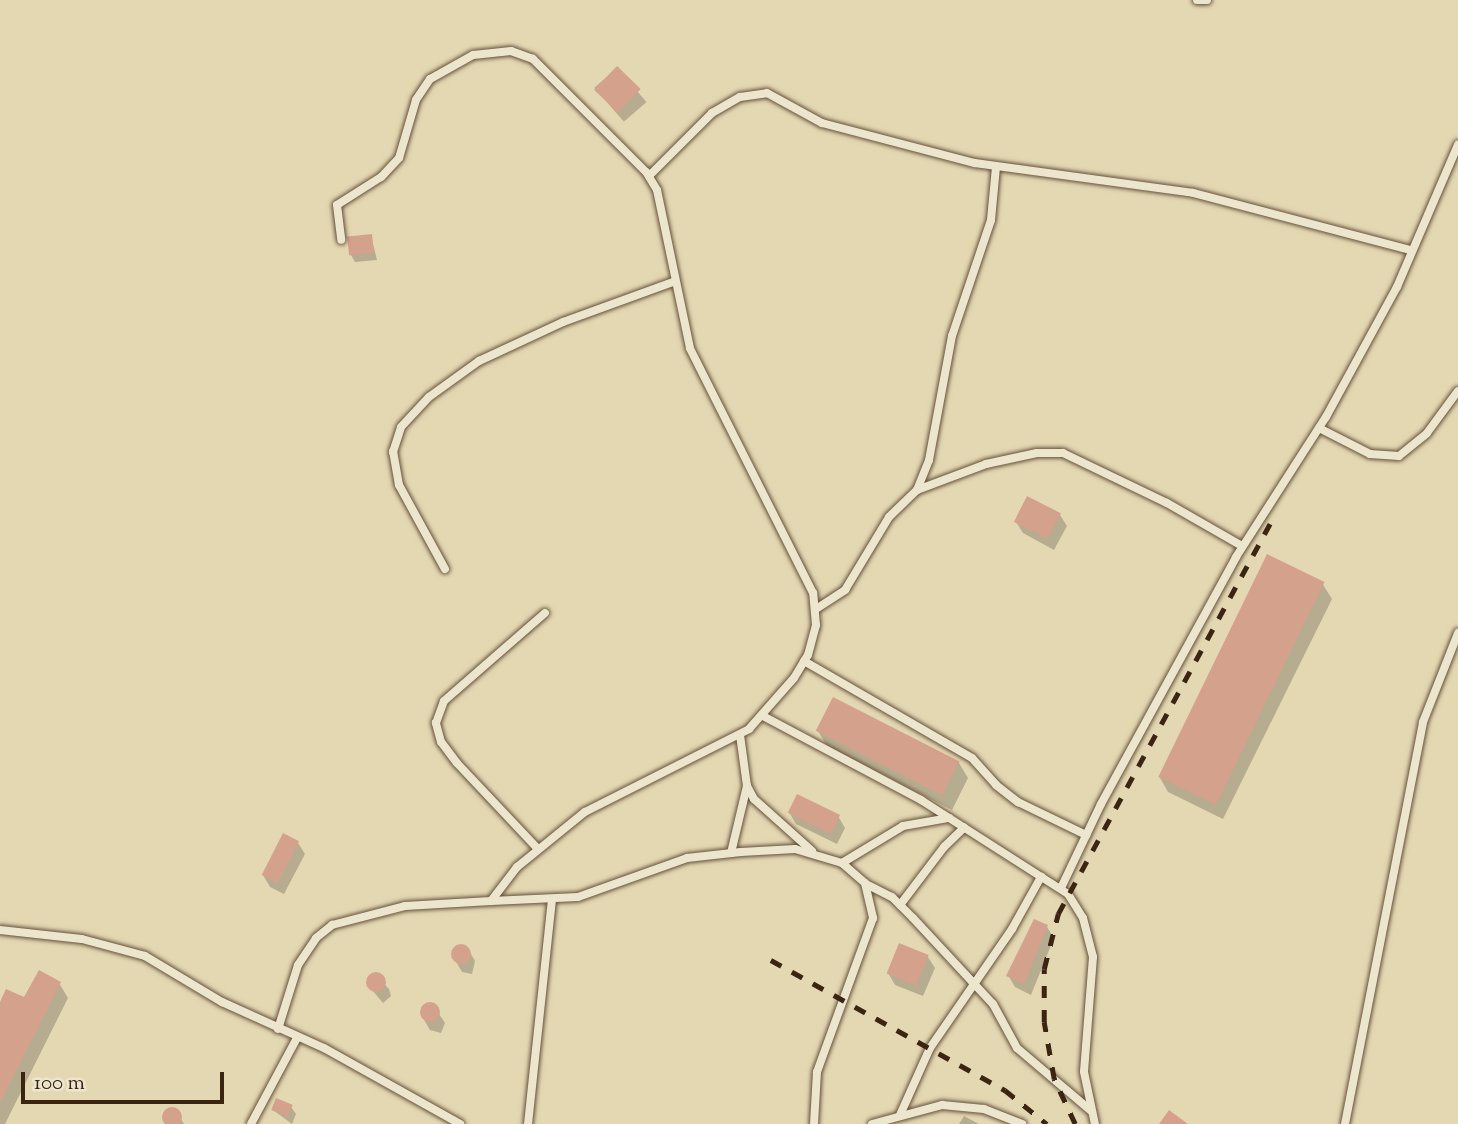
<!DOCTYPE html>
<html>
<head>
<meta charset="utf-8">
<style>
  body { margin:0 }
  #map { position:relative; width:1458px; height:1124px; overflow:hidden; background:#e4d8b3; font-family:"Sorts Mill Goudy",serif }
  div>[style] { position:absolute }
  .shadow>* { inset:0; background:#0003; transform-origin:0 0 }
  .building>* { inset:0; background:#d4a18d; transform-origin:0 0 }
  .round { border-radius:50% }
  .roads { filter:drop-shadow(0 0 2px #65513a) drop-shadow(0 0 2px #65513a) }
  .lane>* { height:8px; margin:-4px; padding:0 4px; transform-origin:4px; border-radius:4px; background:#ede6ce }
  .rail>* { height:4.5px; margin-top:-2.25px; transform-origin:0; background:repeating-linear-gradient(90deg,#3b2412 0 12px,transparent 0 24px) }
  span { translate:-50% -50%; white-space:nowrap; text-align:center; line-height:1.15; -webkit-text-stroke:5px #ede6ce; paint-order:stroke }
  .scale { position:absolute; left:21px; top:1072px; width:203px; height:32px; box-sizing:border-box; border:4px solid #3b2412; border-top:0; padding-left:9px; font-size:21px; line-height:24px; white-space:nowrap; color:#3b2412; -webkit-text-stroke:5px #ede6ce; paint-order:stroke }
</style>
</head>
<body>
<div id="map">
  <div class="shadow">
    <div style="left:617px;top:68px;width:45px;height:30px;rotate:49deg"></div>
    <div style="clip-path:polygon(371px 236px,377px 260px,355px 262px,351px 255px)"></div>
    <div style="clip-path:polygon(1060px 515px,1067px 526px,1054px 550px,1023px 533px,1016px 522px)"></div>
    <div style="clip-path:polygon(1322px 583px,1332px 599px,1223px 819px,1168px 792px,1159px 776px)"></div>
    <div style="clip-path:polygon(818px 731px,959px 763px,968px 778px,952px 810px,827px 746px)"></div>
    <div style="clip-path:polygon(789px 812px,838px 816px,845px 828px,837px 844px,796px 824px)"></div>
    <div style="clip-path:polygon(298px 843px,305px 854px,284px 894px,270px 887px,263px 875px)"></div>
    <div style="clip-path:polygon(1047px 927px,1054px 938px,1031px 995px,1015px 987px,1008px 975px)"></div>
    <div style="clip-path:polygon(457px 947px,468px 949px,475px 961px,472px 974px,462px 972px,455px 960px)"></div>
    <div style="clip-path:polygon(928px 957px,935px 968px,923px 996px,895px 985px,888px 973px)"></div>
    <div style="clip-path:polygon(375px 974px,389px 989px,391px 996px,383px 1003px,367px 984px)"></div>
    <div style="clip-path:polygon(59px 983px,68px 998px,5px 1124px,0 1124px,0 1006px)"></div>
    <div style="clip-path:polygon(426px 1005px,433px 1005px,445px 1023px,441px 1033px,430px 1030px,423px 1018px)"></div>
    <div style="clip-path:polygon(291px 1107px,296px 1114px,292px 1124px,273px 1110px)"></div>
    <div style="clip-path:polygon(168px 1110px,175px 1110px,184px 1124px,166px 1124px)"></div>
    <div style="clip-path:polygon(964px 1116px,979px 1124px,959px 1124px)"></div>
  </div>
  <div class="building">
    <div style="left:617px;top:66px;width:33px;height:33px;rotate:44deg"></div>
    <div style="left:372px;top:234px;width:19px;height:25px;rotate:84deg"></div>
    <div style="left:1027px;top:496px;width:38px;height:29px;rotate:27deg"></div>
    <div style="left:1267px;top:554px;width:64px;height:248px;rotate:26deg"></div>
    <div style="left:833px;top:697px;width:142px;height:38px;rotate:27deg"></div>
    <div style="left:797px;top:794px;width:48px;height:21px;rotate:26deg"></div>
    <div style="left:283px;top:833px;width:18px;height:47px;rotate:27deg"></div>
    <div style="clip-path:polygon(1034px 919px,1048px 925px,1024px 984px,1006px 976px)"></div>
    <div style="left:899px;top:943px;width:32px;height:33px;rotate:22deg"></div>
    <div class="round" style="left:451px;top:944px;width:20px;height:20px"></div>
    <div style="clip-path:polygon(39px 970px,61px 982px,0 1103px,0 1002px,6px 989px,24px 997px)"></div>
    <div class="round" style="left:366px;top:972px;width:20px;height:20px"></div>
    <div class="round" style="left:420px;top:1002px;width:20px;height:20px"></div>
    <div style="left:276px;top:1098px;width:18px;height:13px;rotate:22deg"></div>
    <div class="round" style="left:162px;top:1107px;width:20px;height:20px"></div>
    <div style="clip-path:polygon(1169px 1110px,1188px 1124px,1159px 1124px)"></div>
  </div>
  <div class="roads">
    <div class="lane">
      <div style="left:1197px;top:0;width:10px"></div>
      <div style="left:649px;top:176px;width:89px;rotate:-45deg"></div>
      <div style="left:712px;top:113px;width:32px;rotate:-30deg"></div>
      <div style="left:740px;top:97px;width:27px;rotate:-8deg"></div>
      <div style="left:767px;top:93px;width:63px;rotate:28.6deg"></div>
      <div style="left:822px;top:123px;width:158px;rotate:14.7deg"></div>
      <div style="left:975px;top:163px;width:220px;rotate:7.8deg"></div>
      <div style="left:1193px;top:193px;width:225px;rotate:14.7deg"></div>
      <div style="left:1319px;top:428px;width:57px;rotate:27deg"></div>
      <div style="left:1370px;top:454px;width:29px;rotate:4deg"></div>
      <div style="left:1399px;top:456px;width:36px;rotate:-39deg"></div>
      <div style="left:1427px;top:433px;width:52px;rotate:-53.6deg"></div>
      <div style="left:917px;top:490px;width:74px;rotate:-20.6deg"></div>
      <div style="left:986px;top:464px;width:52px;rotate:-12.2deg"></div>
      <div style="left:1037px;top:453px;width:26px"></div>
      <div style="left:1063px;top:453px;width:115px;rotate:25.7deg"></div>
      <div style="left:1167px;top:503px;width:86px;rotate:29.8deg"></div>
      <div style="left:445px;top:569px;width:96px;rotate:-118.7deg"></div>
      <div style="left:399px;top:485px;width:34px;rotate:-100deg"></div>
      <div style="left:393px;top:452px;width:26px;rotate:-72deg"></div>
      <div style="left:401px;top:427px;width:41px;rotate:-47deg"></div>
      <div style="left:429px;top:397px;width:62px;rotate:-35.8deg"></div>
      <div style="left:479px;top:361px;width:93px;rotate:-24.9deg"></div>
      <div style="left:563px;top:322px;width:117px;rotate:-20deg"></div>
      <div style="left:816px;top:609px;width:35px;rotate:-33deg"></div>
      <div style="left:845px;top:590px;width:85px;rotate:-58.9deg"></div>
      <div style="left:889px;top:517px;width:39px;rotate:-44deg"></div>
      <div style="left:917px;top:490px;width:32px;rotate:-68deg"></div>
      <div style="left:929px;top:460px;width:126px;rotate:-79.5deg"></div>
      <div style="left:952px;top:336px;width:122px;rotate:-71.4deg"></div>
      <div style="left:991px;top:220px;width:53px;rotate:-84.6deg"></div>
      <div style="left:804px;top:661px;width:194px;rotate:30deg"></div>
      <div style="left:972px;top:758px;width:36px;rotate:48deg"></div>
      <div style="left:996px;top:785px;width:28px;rotate:38deg"></div>
      <div style="left:1018px;top:802px;width:76px;rotate:25.9deg"></div>
      <div style="left:763px;top:716px;width:179px;rotate:28deg"></div>
      <div style="left:921px;top:800px;width:174px;rotate:32.6deg"></div>
      <div style="left:1068px;top:894px;width:28px;rotate:58deg"></div>
      <div style="left:1083px;top:918px;width:40px;rotate:75.6deg"></div>
      <div style="left:1093px;top:957px;width:115px;rotate:94.5deg"></div>
      <div style="left:1084px;top:1072px;width:53px;rotate:78.1deg"></div>
      <div style="left:740px;top:735px;width:51px;rotate:82.2deg"></div>
      <div style="left:747px;top:786px;width:15px;rotate:62deg"></div>
      <div style="left:754px;top:799px;width:78px;rotate:41.9deg"></div>
      <div style="left:538px;top:849px;width:118px;rotate:-133.3deg"></div>
      <div style="left:457px;top:763px;width:26px;rotate:-127deg"></div>
      <div style="left:441px;top:742px;width:20px;rotate:-105deg"></div>
      <div style="left:436px;top:723px;width:23px;rotate:-70deg"></div>
      <div style="left:444px;top:701px;width:134px;rotate:-41.1deg"></div>
      <div style="left:731px;top:853px;width:69px;rotate:-76.6deg"></div>
      <div style="left:842px;top:863px;width:71px;rotate:-31.2deg"></div>
      <div style="left:903px;top:826px;width:47px;rotate:-9.9deg"></div>
      <div style="left:866px;top:884px;width:29px;rotate:27deg"></div>
      <div style="left:892px;top:897px;width:30px;rotate:45deg"></div>
      <div style="left:913px;top:918px;width:117px;rotate:47.1deg"></div>
      <div style="left:993px;top:1004px;width:50px;rotate:61.4deg"></div>
      <div style="left:1017px;top:1048px;width:96px;rotate:40.3deg"></div>
      <div style="left:1061px;top:888px;width:93px;rotate:-64.5deg"></div>
      <div style="left:1101px;top:804px;width:281px;rotate:-61.3deg"></div>
      <div style="left:1236px;top:557px;width:166px;rotate:-57.3deg"></div>
      <div style="left:1326px;top:417px;width:148px;rotate:-61.4deg"></div>
      <div style="left:1397px;top:287px;width:155px;rotate:-66.8deg"></div>
      <div style="left:491px;top:901px;width:87px;rotate:-2.6deg"></div>
      <div style="left:578px;top:897px;width:116px;rotate:-19.7deg"></div>
      <div style="left:687px;top:858px;width:54px;rotate:-6.3deg"></div>
      <div style="left:741px;top:852px;width:54px;rotate:-3.2deg"></div>
      <div style="left:795px;top:849px;width:49px;rotate:16.6deg"></div>
      <div style="left:842px;top:863px;width:30px;rotate:41deg"></div>
      <div style="left:865px;top:883px;width:36px;rotate:77deg"></div>
      <div style="left:873px;top:918px;width:164px;rotate:110deg"></div>
      <div style="left:817px;top:1072px;width:52px;rotate:93.3deg"></div>
      <div style="left:900px;top:905px;width:73px;rotate:-52.8deg"></div>
      <div style="left:944px;top:847px;width:28px;rotate:-44deg"></div>
      <div style="left:0;top:930px;width:82px;rotate:6.3deg"></div>
      <div style="left:82px;top:939px;width:65px;rotate:15.1deg"></div>
      <div style="left:145px;top:956px;width:90px;rotate:30.9deg"></div>
      <div style="left:222px;top:1002px;width:112px;rotate:24.3deg"></div>
      <div style="left:324px;top:1048px;width:156px;rotate:29.2deg"></div>
      <div style="left:278px;top:1029px;width:67px;rotate:-72.6deg"></div>
      <div style="left:298px;top:965px;width:32px;rotate:-56deg"></div>
      <div style="left:316px;top:938px;width:21px;rotate:-39deg"></div>
      <div style="left:332px;top:925px;width:75px;rotate:-14.6deg"></div>
      <div style="left:405px;top:906px;width:86px;rotate:-3.3deg"></div>
      <div style="left:491px;top:901px;width:43px;rotate:-52.6deg"></div>
      <div style="left:517px;top:867px;width:87px;rotate:-39deg"></div>
      <div style="left:585px;top:812px;width:184px;rotate:-26.8deg"></div>
      <div style="left:749px;top:729px;width:68px;rotate:-48.6deg"></div>
      <div style="left:794px;top:678px;width:27px;rotate:-59deg"></div>
      <div style="left:808px;top:655px;width:31px;rotate:-75deg"></div>
      <div style="left:816px;top:625px;width:32px;rotate:-95deg"></div>
      <div style="left:813px;top:593px;width:274px;rotate:-116.7deg"></div>
      <div style="left:690px;top:348px;width:161px;rotate:-101.8deg"></div>
      <div style="left:657px;top:190px;width:21px;rotate:-121deg"></div>
      <div style="left:646px;top:172px;width:160px;rotate:-135deg"></div>
      <div style="left:533px;top:59px;width:23px;rotate:-160deg"></div>
      <div style="left:511px;top:51px;width:38px;rotate:174deg"></div>
      <div style="left:473px;top:55px;width:49px;rotate:150.8deg"></div>
      <div style="left:430px;top:79px;width:25px;rotate:124deg"></div>
      <div style="left:416px;top:100px;width:60px;rotate:106.3deg"></div>
      <div style="left:399px;top:158px;width:26px;rotate:133deg"></div>
      <div style="left:381px;top:177px;width:52px;rotate:147.5deg"></div>
      <div style="left:337px;top:205px;width:35px;rotate:83deg"></div>
      <div style="left:900px;top:1115px;width:73px;rotate:-65.9deg"></div>
      <div style="left:930px;top:1048px;width:145px;rotate:-55.4deg"></div>
      <div style="left:1012px;top:929px;width:60px;rotate:-60.9deg"></div>
      <div style="left:251px;top:1124px;width:98px;rotate:-61.9deg"></div>
      <div style="left:528px;top:1124px;width:225px;rotate:-83.9deg"></div>
      <div style="left:872px;top:1124px;width:73px;rotate:-15.2deg"></div>
      <div style="left:942px;top:1105px;width:42px;rotate:5.4deg"></div>
      <div style="left:984px;top:1109px;width:41px;rotate:21.5deg"></div>
      <div style="left:1345px;top:1124px;width:409px;rotate:-79deg"></div>
      <div style="left:1423px;top:722px;width:96px;rotate:-68.5deg"></div>
    </div>
  </div>
  <div class="rail">
    <div style="left:771px;top:960px;width:268px;rotate:29.1deg"></div>
    <div style="left:1005px;top:1090px;width:54px;rotate:39deg"></div>
    <div style="left:1075px;top:1124px;width:50px;rotate:-115deg"></div>
    <div style="left:1054px;top:1079px;width:58px;rotate:-100deg"></div>
    <div style="left:1044px;top:1022px;width:53px;rotate:-90deg"></div>
    <div style="left:1044px;top:969px;width:57px;rotate:-75.7deg"></div>
    <div style="left:1058px;top:914px;width:453px;rotate:-61.5deg"></div>
  </div>
  <div class="scale">100 m</div>
</div>
</body>
</html>
